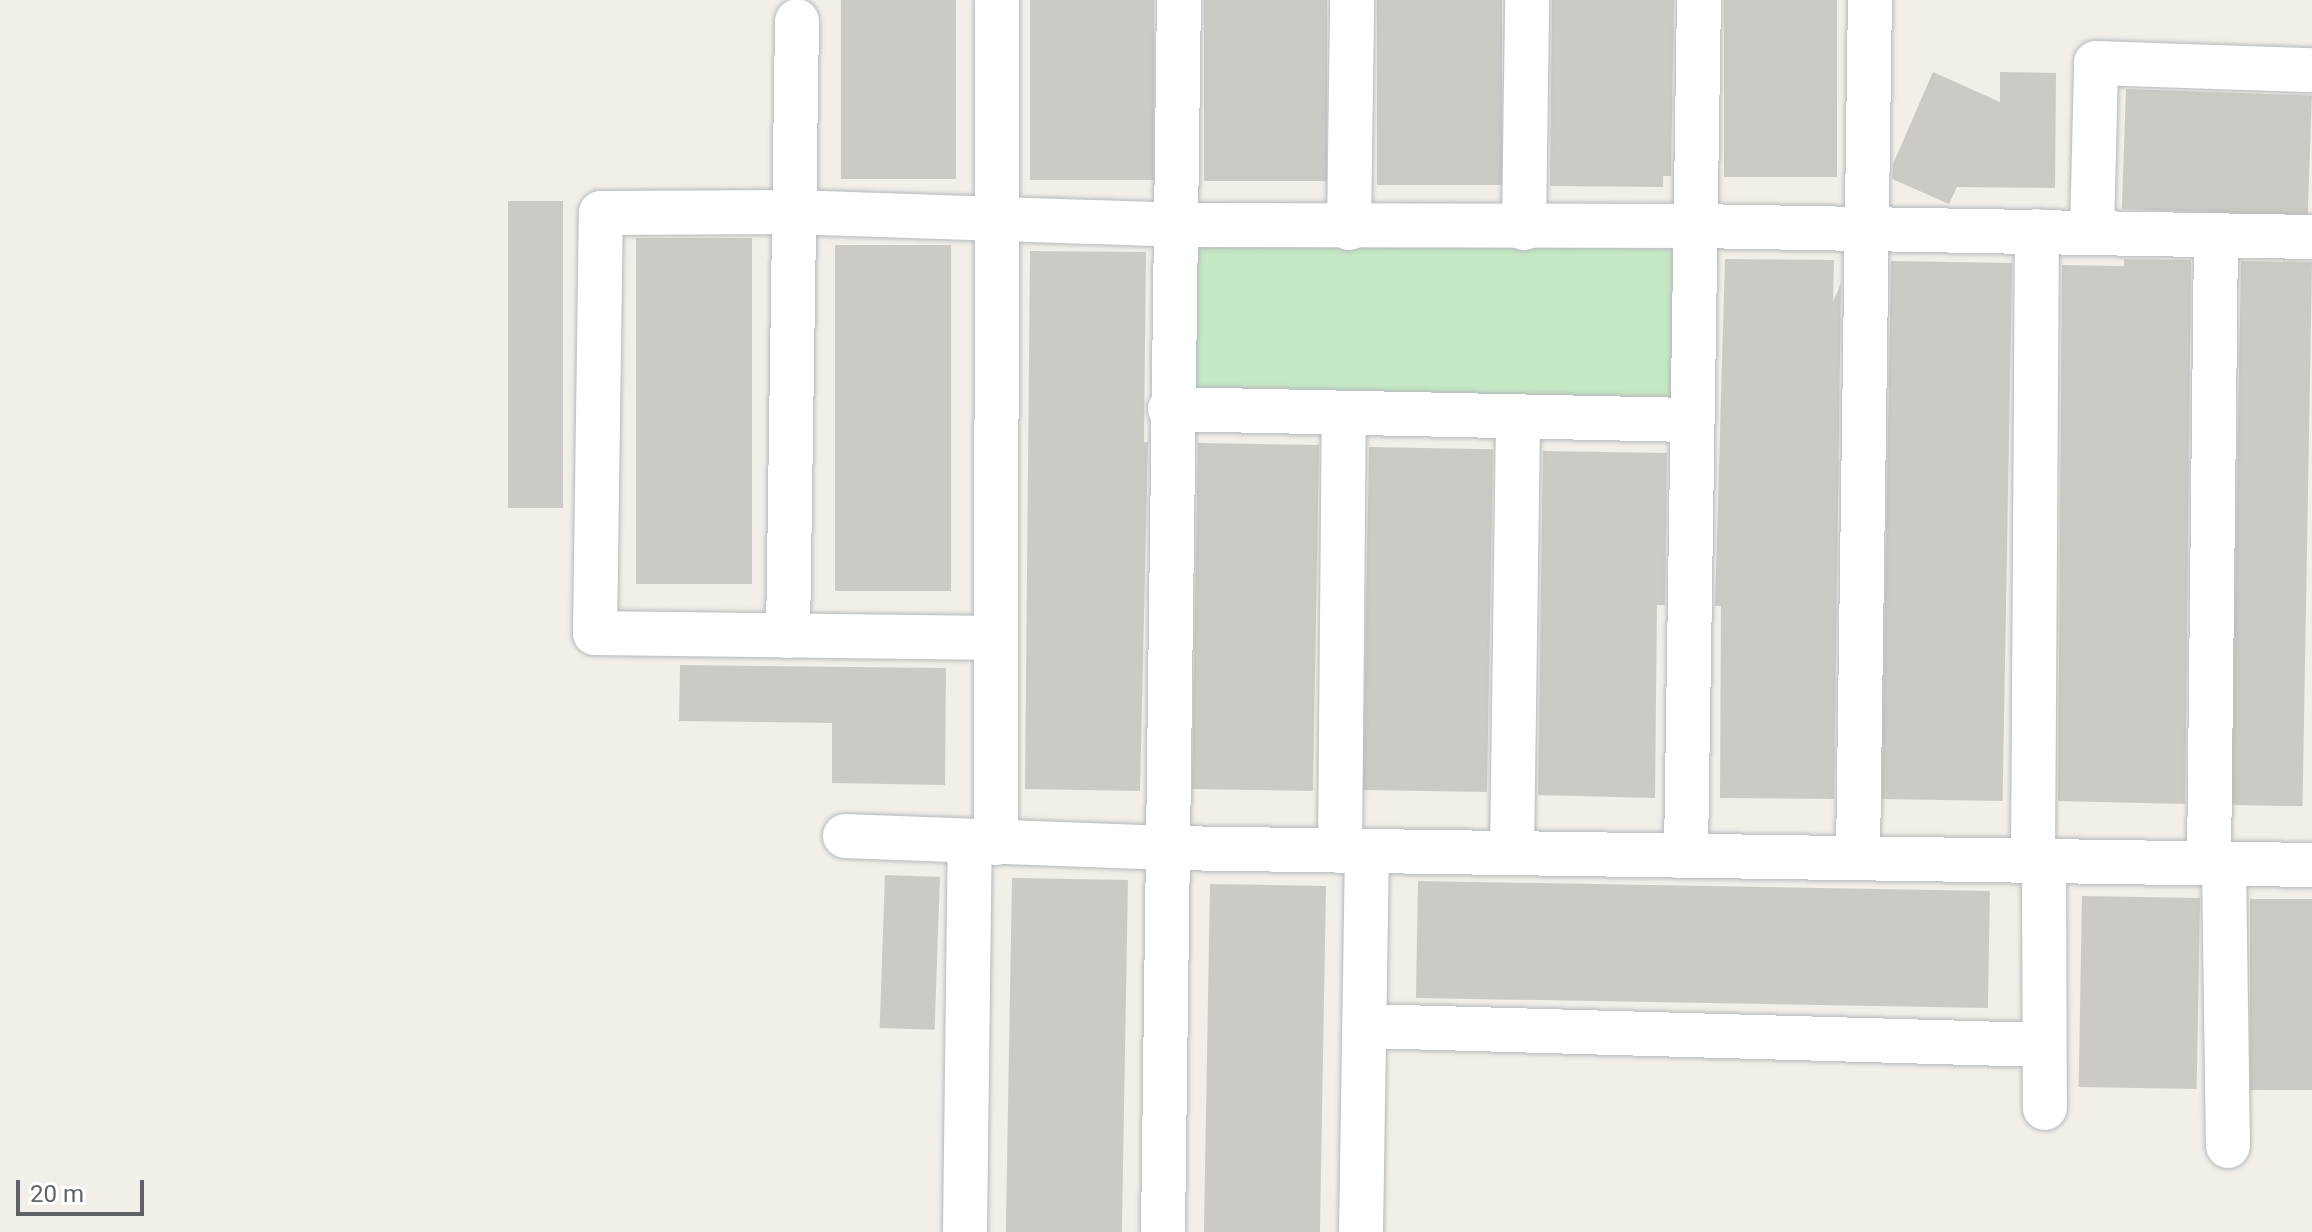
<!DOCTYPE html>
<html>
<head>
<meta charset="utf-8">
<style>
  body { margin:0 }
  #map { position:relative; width:2312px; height:1232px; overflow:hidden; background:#f1efe8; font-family:Roboto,sans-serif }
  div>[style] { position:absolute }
  .green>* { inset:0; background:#c5e8c5; transform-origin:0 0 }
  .building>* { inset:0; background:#cccac5; transform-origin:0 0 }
  .roads { filter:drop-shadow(0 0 2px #b5b8bc) drop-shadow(0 0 2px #b5b8bc) }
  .minor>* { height:44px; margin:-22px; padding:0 22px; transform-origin:22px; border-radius:22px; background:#fff }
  span { translate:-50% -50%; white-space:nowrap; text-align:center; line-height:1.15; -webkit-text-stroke:6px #fff; paint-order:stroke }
  .scale { position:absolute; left:16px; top:1180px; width:128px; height:36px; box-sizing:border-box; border:4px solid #5f6368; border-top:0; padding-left:10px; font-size:24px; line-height:28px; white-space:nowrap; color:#5f6368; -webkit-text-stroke:6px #fff; paint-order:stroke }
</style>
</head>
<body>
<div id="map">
  <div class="green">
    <div style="left:1189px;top:241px;width:485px;height:155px;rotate:1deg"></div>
  </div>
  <div class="building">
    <div style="left:841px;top:0;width:115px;height:179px"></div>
    <div style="left:1030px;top:0;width:124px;height:180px"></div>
    <div style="left:1204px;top:0;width:123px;height:181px"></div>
    <div style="left:1377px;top:0;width:125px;height:185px"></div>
    <div style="clip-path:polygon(1552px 0,1674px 0,1671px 176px,1663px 176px,1663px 187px,1550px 186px)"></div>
    <div style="left:1724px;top:0;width:113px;height:177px"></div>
    <div style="clip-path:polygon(1933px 72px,2000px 102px,2000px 72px,2056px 73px,2055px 188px,1957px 187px,1949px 204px,1892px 179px,1893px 164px)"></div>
    <div style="left:2126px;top:89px;width:186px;height:120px;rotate:2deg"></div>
    <div style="left:508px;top:201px;width:55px;height:307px"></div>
    <div style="left:636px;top:238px;width:116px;height:346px"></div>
    <div style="left:835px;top:245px;width:116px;height:346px"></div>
    <div style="clip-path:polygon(1030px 251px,1146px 252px,1144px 442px,1148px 442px,1140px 791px,1025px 789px)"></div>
    <div style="clip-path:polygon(1725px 259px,1834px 260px,1833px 302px,1841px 283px,1834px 799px,1720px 798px,1721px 606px,1715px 606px)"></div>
    <div style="clip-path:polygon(2124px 259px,2191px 260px,2185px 804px,2058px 801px,2062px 265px,2124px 266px)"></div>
    <div style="left:1891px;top:261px;width:121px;height:538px;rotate:1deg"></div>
    <div style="left:2241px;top:261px;width:71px;height:544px;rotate:1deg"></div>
    <div style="left:1198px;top:443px;width:121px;height:346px;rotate:1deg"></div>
    <div style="left:1369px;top:447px;width:124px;height:343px;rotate:1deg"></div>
    <div style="clip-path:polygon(1543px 451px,1667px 453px,1665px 605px,1657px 605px,1655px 798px,1538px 795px)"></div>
    <div style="clip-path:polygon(680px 665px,946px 668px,945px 785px,832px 783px,832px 723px,679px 721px)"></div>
    <div style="left:885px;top:875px;width:55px;height:153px;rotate:2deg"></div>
    <div style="left:1012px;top:878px;width:116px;height:354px;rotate:1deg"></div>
    <div style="left:1418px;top:881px;width:572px;height:117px;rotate:1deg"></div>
    <div style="left:1210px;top:884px;width:116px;height:348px;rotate:1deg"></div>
    <div style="left:2082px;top:896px;width:118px;height:191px;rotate:1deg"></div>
    <div style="left:2250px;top:899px;width:62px;height:191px"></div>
  </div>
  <div class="roads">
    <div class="minor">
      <div style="left:1349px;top:228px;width:228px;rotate:-89.2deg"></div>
      <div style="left:1524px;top:228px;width:228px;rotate:-89.2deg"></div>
      <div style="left:2092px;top:232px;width:169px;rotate:-88.6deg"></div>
      <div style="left:2096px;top:63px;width:216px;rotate:1.9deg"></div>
      <div style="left:1170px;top:409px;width:520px;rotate:1.21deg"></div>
      <div style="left:788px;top:636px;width:615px;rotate:-89.16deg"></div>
      <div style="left:995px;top:638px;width:400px;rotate:-179.3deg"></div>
      <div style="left:595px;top:633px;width:420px;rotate:-89.2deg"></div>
      <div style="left:601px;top:213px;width:190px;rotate:-0.3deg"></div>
      <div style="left:791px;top:212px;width:384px;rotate:1.9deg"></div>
      <div style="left:1175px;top:225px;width:520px;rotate:0.11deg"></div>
      <div style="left:1695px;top:226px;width:617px;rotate:1.02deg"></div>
      <div style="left:845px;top:836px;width:323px;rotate:2.1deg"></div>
      <div style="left:1168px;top:848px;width:1144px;rotate:0.85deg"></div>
      <div style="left:996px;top:843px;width:843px;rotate:-89.93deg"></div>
      <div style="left:1340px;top:851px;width:437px;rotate:-89.5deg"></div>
      <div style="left:1512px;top:852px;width:435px;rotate:-89.2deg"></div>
      <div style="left:1686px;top:853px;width:853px;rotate:-89.13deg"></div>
      <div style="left:1858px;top:855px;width:855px;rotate:-89.2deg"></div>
      <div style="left:2033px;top:860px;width:629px;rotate:-89.64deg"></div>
      <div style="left:2044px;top:860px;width:248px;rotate:89.8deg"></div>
      <div style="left:2209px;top:863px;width:628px;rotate:-89.36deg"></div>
      <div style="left:2224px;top:864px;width:282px;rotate:89.2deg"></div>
      <div style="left:1366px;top:1026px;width:677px;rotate:1.61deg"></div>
      <div style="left:965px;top:1232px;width:389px;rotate:-89.3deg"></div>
      <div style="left:1163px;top:1232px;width:1232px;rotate:-89.26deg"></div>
      <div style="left:1361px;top:1232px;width:380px;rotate:-89.1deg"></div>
    </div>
  </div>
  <div class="scale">20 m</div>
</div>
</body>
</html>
